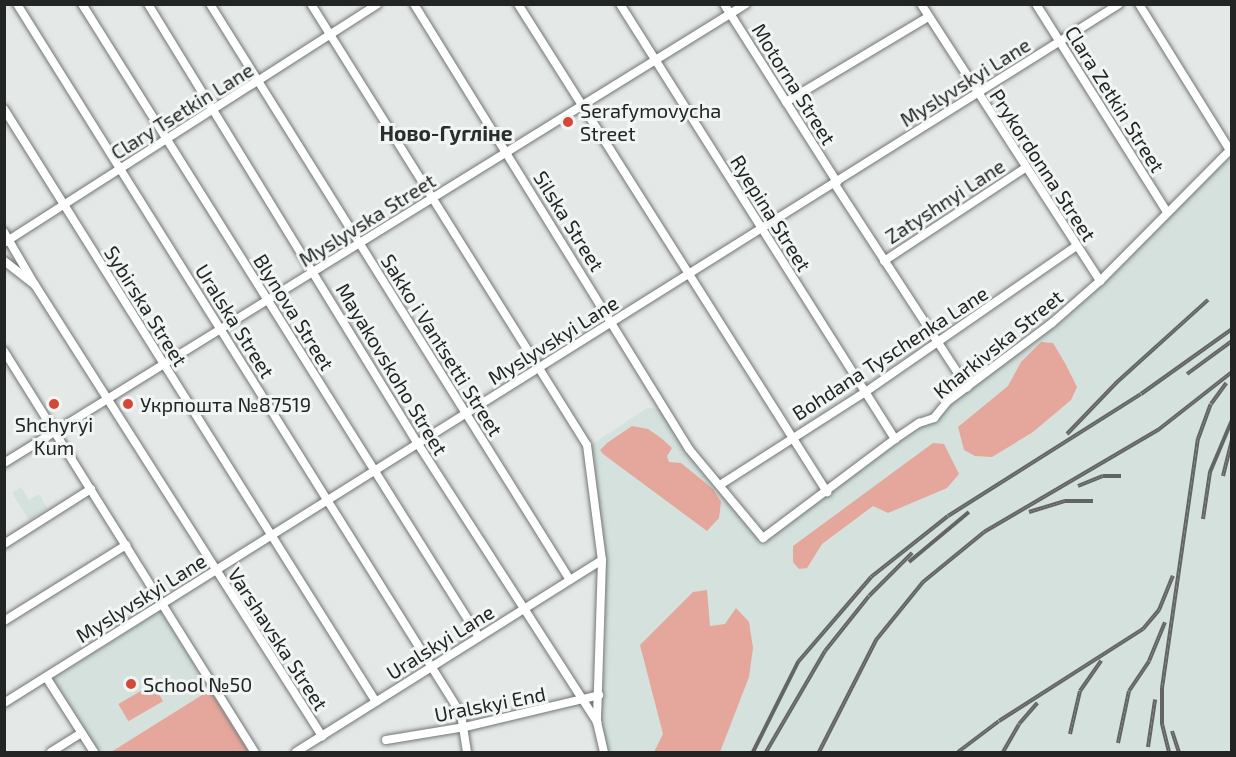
<!DOCTYPE html>
<html>
<head>
<meta charset="utf-8">
<style>
  body { margin:0 }
  #map { position:relative; width:1236px; height:757px; overflow:hidden; background:#e4e8e7; font-family:"Exo 2",sans-serif }
  div>[style] { position:absolute }
  .built>* { inset:0; background:#d4e1dc }
  .green>* { inset:0; background:#e5a79c; transform-origin:0 0 }
  .roads { filter:drop-shadow(0 0 2px #727675) drop-shadow(0 0 2px #727675) }
  .minor>* { height:8px; margin:-4px; padding:0 4px; transform-origin:4px; border-radius:4px; background:#fff }
  .rail>* { height:4px; margin-top:-2px; transform-origin:0; background:repeating-linear-gradient(90deg,#f1f6f4 0 4.5px,#636565 0 9px); box-sizing:border-box; border-block:2px solid #636565 }
  .dots>* { width:16px; height:16px; translate:-50% -50%; box-sizing:border-box; border:3px solid #f1f6f4; border-radius:50% }
  span { translate:-50% -50%; white-space:nowrap; text-align:center; line-height:1.15; -webkit-text-stroke:6px #f1f6f4; paint-order:stroke }
  .street-label { font-size:20px; color:#232424 }
  .poi-label { font-size:20px; color:#232424 }
  .left { translate:0 -50%; text-align:left }
  .neighbourhood-label { font-size:21px; color:#2b2e2d; font-weight:700 }
  .frame { position:absolute; inset:0; border:6px solid #232424; pointer-events:none }
</style>
</head>
<body>
<div id="map">
  <div class="built">
    <div style="clip-path:polygon(1231px 153px,1231px 752px,608px 752px,600px 721px,606px 658px,606px 559px,591px 445px,647px 408px,661px 409px,686px 452px,762px 543px,897px 442px,920px 426px,937px 421px,950px 403px,1054px 326px,1102px 284px)"></div>
    <div style="clip-path:polygon(21px 487px,29px 500px,39px 494px,47px 508px,29px 520px,12px 493px)"></div>
    <div style="clip-path:polygon(161px 611px,210px 690px,111px 752px,99px 752px,53px 679px)"></div>
  </div>
  <div class="green">
    <div style="clip-path:polygon(1041px 342px,1053px 343px,1065px 363px,1077px 387px,1071px 400px,1033px 432px,992px 457px,975px 456px,964px 450px,958px 427px,1008px 386px,1021px 362px)"></div>
    <div style="clip-path:polygon(632px 426px,648px 429px,661px 438px,672px 448px,667px 456px,669px 462px,681px 463px,713px 489px,721px 502px,719px 518px,707px 531px,603px 454px,600px 450px,607px 443px)"></div>
    <div style="clip-path:polygon(933px 443px,944px 444px,959px 474px,947px 488px,888px 513px,873px 506px,822px 544px,807px 568px,799px 569px,793px 562px,793px 546px)"></div>
    <div style="clip-path:polygon(707px 590px,710px 626px,725px 624px,736px 608px,749px 622px,753px 648px,749px 677px,720px 752px,654px 752px,663px 734px,640px 645px,693px 592px)"></div>
    <div style="left:153px;top:684px;width:20px;height:40px;rotate:60deg"></div>
    <div style="clip-path:polygon(210px 690px,249px 752px,111px 752px)"></div>
  </div>
  <div class="roads">
    <div class="minor">
      <div style="left:17px;top:4px;width:837px;rotate:57.98deg"></div>
      <div style="left:461px;top:714px;width:38px;rotate:81deg"></div>
      <div style="left:82px;top:4px;width:747px;rotate:57.91deg"></div>
      <div style="left:148px;top:4px;width:516px;rotate:58.47deg"></div>
      <div style="left:418px;top:444px;width:331px;rotate:57.2deg"></div>
      <div style="left:597px;top:722px;width:31px;rotate:77deg"></div>
      <div style="left:210px;top:4px;width:679px;rotate:57.99deg"></div>
      <div style="left:311px;top:4px;width:520px;rotate:57.96deg"></div>
      <div style="left:587px;top:445px;width:116px;rotate:82.6deg"></div>
      <div style="left:602px;top:560px;width:162px;rotate:91.8deg"></div>
      <div style="left:414px;top:4px;width:523px;rotate:58.28deg"></div>
      <div style="left:689px;top:449px;width:116px;rotate:50.3deg"></div>
      <div style="left:763px;top:538px;width:165px;rotate:-36.9deg"></div>
      <div style="left:895px;top:439px;width:29px;rotate:-34deg"></div>
      <div style="left:919px;top:423px;width:16px;rotate:-18deg"></div>
      <div style="left:934px;top:418px;width:22px;rotate:-51deg"></div>
      <div style="left:948px;top:401px;width:130px;rotate:-36.9deg"></div>
      <div style="left:1052px;top:323px;width:64px;rotate:-41.2deg"></div>
      <div style="left:1100px;top:281px;width:187px;rotate:-45.2deg"></div>
      <div style="left:518px;top:4px;width:578px;rotate:57.66deg"></div>
      <div style="left:620px;top:4px;width:515px;rotate:57.7deg"></div>
      <div style="left:724px;top:4px;width:211px;rotate:57.6deg"></div>
      <div style="left:921px;top:4px;width:330px;rotate:57.1deg"></div>
      <div style="left:1036px;top:4px;width:246px;rotate:57.8deg"></div>
      <div style="left:1139px;top:4px;width:172px;rotate:58.1deg"></div>
      <div style="left:786px;top:102px;width:165px;rotate:-30.9deg"></div>
      <div style="left:4px;top:109px;width:700px;rotate:57.9deg"></div>
      <div style="left:834px;top:183px;width:244px;rotate:56.9deg"></div>
      <div style="left:4px;top:232px;width:61px;rotate:59.7deg"></div>
      <div style="left:35px;top:285px;width:39px;rotate:-142deg"></div>
      <div style="left:4px;top:243px;width:443px;rotate:-32.6deg"></div>
      <div style="left:884px;top:261px;width:169px;rotate:-33.4deg"></div>
      <div style="left:35px;top:285px;width:535px;rotate:57.53deg"></div>
      <div style="left:4px;top:351px;width:473px;rotate:58deg"></div>
      <div style="left:4px;top:463px;width:872px;rotate:-31.74deg"></div>
      <div style="left:720px;top:485px;width:171px;rotate:-32.6deg"></div>
      <div style="left:864px;top:393px;width:258px;rotate:-34.7deg"></div>
      <div style="left:4px;top:544px;width:103px;rotate:-32.3deg"></div>
      <div style="left:4px;top:621px;width:144px;rotate:-31.9deg"></div>
      <div style="left:46px;top:677px;width:89px;rotate:57.4deg"></div>
      <div style="left:4px;top:703px;width:1316px;rotate:-32.08deg"></div>
      <div style="left:386px;top:740px;width:80px;rotate:-9.3deg"></div>
      <div style="left:465px;top:727px;width:138px;rotate:-13.4deg"></div>
      <div style="left:51px;top:752px;width:36px;rotate:-32deg"></div>
      <div style="left:296px;top:752px;width:361px;rotate:-32.1deg"></div>
    </div>
  </div>
  <div class="rail">
    <div style="left:1187px;top:374px;width:56px;rotate:-36.3deg"></div>
    <div style="left:1067px;top:434px;width:71px;rotate:-46.1deg"></div>
    <div style="left:1116px;top:383px;width:124px;rotate:-42.1deg"></div>
    <div style="left:1223px;top:476px;width:38px;rotate:-76deg"></div>
    <div style="left:1078px;top:486px;width:27px;rotate:-22deg"></div>
    <div style="left:1103px;top:476px;width:18px"></div>
    <div style="left:1029px;top:512px;width:38px;rotate:-17deg"></div>
    <div style="left:1065px;top:501px;width:28px"></div>
    <div style="left:1203px;top:519px;width:48px;rotate:-81.5deg"></div>
    <div style="left:1210px;top:472px;width:56px;rotate:-67.1deg"></div>
    <div style="left:909px;top:562px;width:78px;rotate:-39.8deg"></div>
    <div style="left:1172px;top:731px;width:22px;rotate:72deg"></div>
    <div style="left:1070px;top:734px;width:44px;rotate:-76.9deg"></div>
    <div style="left:1080px;top:691px;width:37px;rotate:-55deg"></div>
    <div style="left:1118px;top:743px;width:53px;rotate:-78.1deg"></div>
    <div style="left:1129px;top:691px;width:36px;rotate:-56deg"></div>
    <div style="left:1149px;top:661px;width:42px;rotate:-67.7deg"></div>
    <div style="left:1148px;top:747px;width:48px;rotate:-81.5deg"></div>
    <div style="left:753px;top:752px;width:101px;rotate:-63.4deg"></div>
    <div style="left:798px;top:662px;width:112px;rotate:-49.3deg"></div>
    <div style="left:871px;top:577px;width:98px;rotate:-38.4deg"></div>
    <div style="left:948px;top:516px;width:228px;rotate:-32.3deg"></div>
    <div style="left:1141px;top:394px;width:112px;rotate:-35.5deg"></div>
    <div style="left:766px;top:752px;width:117px;rotate:-59.7deg"></div>
    <div style="left:825px;top:651px;width:70px;rotate:-51.3deg"></div>
    <div style="left:869px;top:596px;width:61px;rotate:-45deg"></div>
    <div style="left:819px;top:752px;width:126px;rotate:-63deg"></div>
    <div style="left:876px;top:640px;width:75px;rotate:-51deg"></div>
    <div style="left:923px;top:582px;width:79px;rotate:-39.3deg"></div>
    <div style="left:984px;top:532px;width:202px;rotate:-30.4deg"></div>
    <div style="left:1158px;top:430px;width:94px;rotate:-38.1deg"></div>
    <div style="left:958px;top:752px;width:51px;rotate:-37.1deg"></div>
    <div style="left:999px;top:721px;width:171px;rotate:-32.6deg"></div>
    <div style="left:1143px;top:629px;width:25px;rotate:-50deg"></div>
    <div style="left:1159px;top:610px;width:37px;rotate:-68deg"></div>
    <div style="left:1003px;top:752px;width:32px;rotate:-60deg"></div>
    <div style="left:1019px;top:724px;width:28px;rotate:-49deg"></div>
    <div style="left:1169px;top:752px;width:29px;rotate:-104deg"></div>
    <div style="left:1162px;top:724px;width:36px;rotate:-90deg"></div>
    <div style="left:1162px;top:688px;width:252px;rotate:-81.8deg"></div>
    <div style="left:1198px;top:439px;width:37px;rotate:-70deg"></div>
    <div style="left:1211px;top:404px;width:26px;rotate:-54deg"></div>
  </div>
  <div class="dots">
    <div style="left:568px;top:122px;background:#d54839"></div>
    <div style="left:54px;top:404px;background:#d54839"></div>
    <div style="left:128px;top:404px;background:#d54839"></div>
    <div style="left:131px;top:684px;background:#d54839"></div>
  </div>
  <div class="street-label">
    <span style="left:965px;top:82px;rotate:-32deg">Myslyvskyi Lane</span>
    <span style="left:794px;top:84px;rotate:58deg">Motorna Street</span>
    <span style="left:1115px;top:99px;rotate:58deg">Clara Zetkin Street</span>
    <span style="left:182px;top:111px;rotate:-32deg">Clary Tsetkin Lane</span>
    <span style="left:1043px;top:165px;rotate:57deg">Prykordonna Street</span>
    <span style="left:945px;top:201px;rotate:-33deg">Zatyshnyi Lane</span>
    <span style="left:771px;top:213px;rotate:58deg">Ryepina Street</span>
    <span style="left:367px;top:220px;rotate:-32deg">Myslyvska Street</span>
    <span style="left:569px;top:221px;rotate:58deg">Silska Street</span>
    <span style="left:146px;top:306px;rotate:58deg">Sybirska Street</span>
    <span style="left:294px;top:312px;rotate:58deg">Blynova Street</span>
    <span style="left:235px;top:321px;rotate:58deg">Uralska Street</span>
    <span style="left:553px;top:340px;rotate:-32deg">Myslyvskyi Lane</span>
    <span style="left:998px;top:344px;rotate:-39deg">Kharkivska Street</span>
    <span style="left:442px;top:345px;rotate:58deg">Sakko i Vantsetti Street</span>
    <span style="left:890px;top:353px;rotate:-33deg">Bohdana Tyschenka Lane</span>
    <span style="left:392px;top:369px;rotate:59deg">Mayakovskoho Street</span>
    <span style="left:141px;top:598px;rotate:-32deg">Myslyvskyi Lane</span>
    <span style="left:278px;top:639px;rotate:57deg">Varshavska Street</span>
    <span style="left:440px;top:642px;rotate:-32deg">Uralskyi Lane</span>
    <span style="left:490px;top:704px;rotate:-11deg">Uralskyi End</span>
  </div>
  <div class="poi-label">
    <span class="left" style="left:580px;top:122px">Serafymovycha<br>Street</span>
    <span class="left" style="left:140px;top:404px">Укрпошта №87519</span>
    <span style="left:54px;top:436px">Shchyryi<br>Kum</span>
    <span class="left" style="left:143px;top:684px">School №50</span>
  </div>
  <div class="neighbourhood-label">
    <span style="left:446px;top:133px">Ново-Гугліне</span>
  </div>
  <div class="frame"></div>
</div>
</body>
</html>
